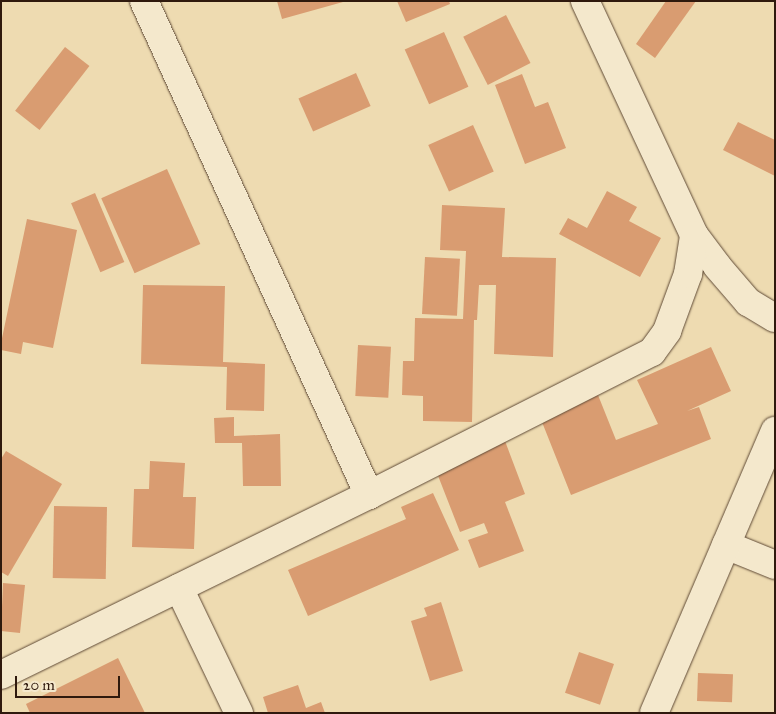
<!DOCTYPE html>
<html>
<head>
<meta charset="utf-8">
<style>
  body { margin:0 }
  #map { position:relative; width:776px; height:714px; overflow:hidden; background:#eedbb1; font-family:"IM FELL Great Primer",serif }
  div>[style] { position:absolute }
  .building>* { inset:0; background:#d99c71; transform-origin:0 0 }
  .roads { filter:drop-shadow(0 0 1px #5f4a36) drop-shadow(0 0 1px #5f4a36) }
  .minor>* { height:28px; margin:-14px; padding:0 14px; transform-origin:14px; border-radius:14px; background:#f4e8cc }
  span { translate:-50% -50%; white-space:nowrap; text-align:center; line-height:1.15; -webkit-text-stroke:5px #f4e8cc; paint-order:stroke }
  .frame { position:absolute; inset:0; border:2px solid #2f190d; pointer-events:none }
  .scale { position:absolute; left:15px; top:676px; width:105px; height:22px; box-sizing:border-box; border:2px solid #2f190d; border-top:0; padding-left:6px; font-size:15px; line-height:18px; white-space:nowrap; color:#2f190d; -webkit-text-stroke:4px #f4e8cc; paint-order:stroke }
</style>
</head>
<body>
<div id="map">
  <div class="building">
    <div style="clip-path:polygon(277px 1px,343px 1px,343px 2px,282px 19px)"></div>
    <div style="clip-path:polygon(397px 1px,449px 1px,450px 4px,406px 22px)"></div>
    <div style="clip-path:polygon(666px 1px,696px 1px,655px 58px,636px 44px)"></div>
    <div style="left:506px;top:15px;width:54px;height:48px;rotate:63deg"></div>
    <div style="left:444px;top:32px;width:60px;height:43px;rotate:66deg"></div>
    <div style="left:65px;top:47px;width:31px;height:81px;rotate:38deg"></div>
    <div style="left:356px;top:73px;width:36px;height:63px;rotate:66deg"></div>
    <div style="clip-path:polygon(522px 74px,535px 107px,548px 102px,566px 148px,525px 164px,495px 85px)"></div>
    <div style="clip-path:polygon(738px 122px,775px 140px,775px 176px,723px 150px)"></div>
    <div style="left:473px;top:125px;width:51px;height:49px;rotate:66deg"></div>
    <div style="left:167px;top:169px;width:82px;height:72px;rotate:66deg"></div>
    <div style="clip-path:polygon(607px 191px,637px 207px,629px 221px,661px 238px,640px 277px,559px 234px,568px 218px,587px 228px)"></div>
    <div style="left:95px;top:193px;width:75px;height:26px;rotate:67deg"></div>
    <div style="clip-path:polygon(442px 205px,505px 208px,502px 257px,556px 258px,553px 357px,494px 354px,496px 285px,479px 285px,477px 320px,474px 320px,472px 422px,423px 421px,423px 396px,402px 395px,403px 361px,414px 361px,415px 318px,463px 319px,466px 251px,440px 250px)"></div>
    <div style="clip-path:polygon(27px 219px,77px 230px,53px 348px,23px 342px,21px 354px,1px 350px,1px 343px)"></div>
    <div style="left:425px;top:257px;width:35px;height:57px;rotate:3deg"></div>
    <div style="clip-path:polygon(143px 285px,225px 286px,223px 362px,265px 364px,264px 411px,226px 410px,227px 367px,141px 364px)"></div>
    <div style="left:358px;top:345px;width:33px;height:51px;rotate:3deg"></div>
    <div style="clip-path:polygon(711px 347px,731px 391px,687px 411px,699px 407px,711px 439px,571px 495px,540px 417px,598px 395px,616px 440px,658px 424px,637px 380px)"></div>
    <div style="clip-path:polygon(234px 417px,234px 436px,280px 434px,281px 486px,243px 486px,242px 443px,215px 443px,214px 418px)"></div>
    <div style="clip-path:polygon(505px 441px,525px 494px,505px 502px,524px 551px,479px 568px,468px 540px,488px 533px,484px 523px,460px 532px,435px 468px)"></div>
    <div style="clip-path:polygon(6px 451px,62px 484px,8px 576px,1px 572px,1px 459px)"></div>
    <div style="clip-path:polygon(150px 461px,185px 463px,183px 497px,196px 497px,194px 549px,132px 547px,134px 489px,149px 489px)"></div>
    <div style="clip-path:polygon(433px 493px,459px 550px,308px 616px,288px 570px,406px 519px,401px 507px)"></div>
    <div style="left:54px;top:506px;width:53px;height:72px;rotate:1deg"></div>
    <div style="clip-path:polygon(3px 583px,25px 585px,20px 633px,1px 631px)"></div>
    <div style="clip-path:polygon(441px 602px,463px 671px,430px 681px,411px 621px,427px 616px,424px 608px)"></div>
    <div style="left:579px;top:652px;width:37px;height:43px;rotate:19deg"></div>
    <div style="clip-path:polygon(118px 658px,145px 713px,30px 713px,26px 704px)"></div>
    <div style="left:698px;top:673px;width:35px;height:28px;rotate:2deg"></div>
    <div style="clip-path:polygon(298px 685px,306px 708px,321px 702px,325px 713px,268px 713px,263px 697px)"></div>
  </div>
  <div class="roads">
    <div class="minor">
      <div style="left:144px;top:1px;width:543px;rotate:65.51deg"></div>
      <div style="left:585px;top:1px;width:258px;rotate:65deg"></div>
      <div style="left:694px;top:235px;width:39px;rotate:53deg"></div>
      <div style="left:717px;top:266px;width:48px;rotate:49.3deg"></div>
      <div style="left:748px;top:302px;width:31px;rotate:31deg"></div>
      <div style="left:726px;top:545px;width:53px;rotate:22.2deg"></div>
      <div style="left:179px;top:588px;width:139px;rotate:64.4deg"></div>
      <div style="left:1px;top:675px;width:410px;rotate:-26.1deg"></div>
      <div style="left:369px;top:495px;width:317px;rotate:-26.8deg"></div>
      <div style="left:652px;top:352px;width:26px;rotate:-54deg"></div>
      <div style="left:667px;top:331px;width:61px;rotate:-69.8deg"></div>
      <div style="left:688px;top:274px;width:39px;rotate:-81deg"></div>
      <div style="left:654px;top:713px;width:307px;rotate:-66.8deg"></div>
    </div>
  </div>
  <div class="frame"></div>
  <div class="scale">20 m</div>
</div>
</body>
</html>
